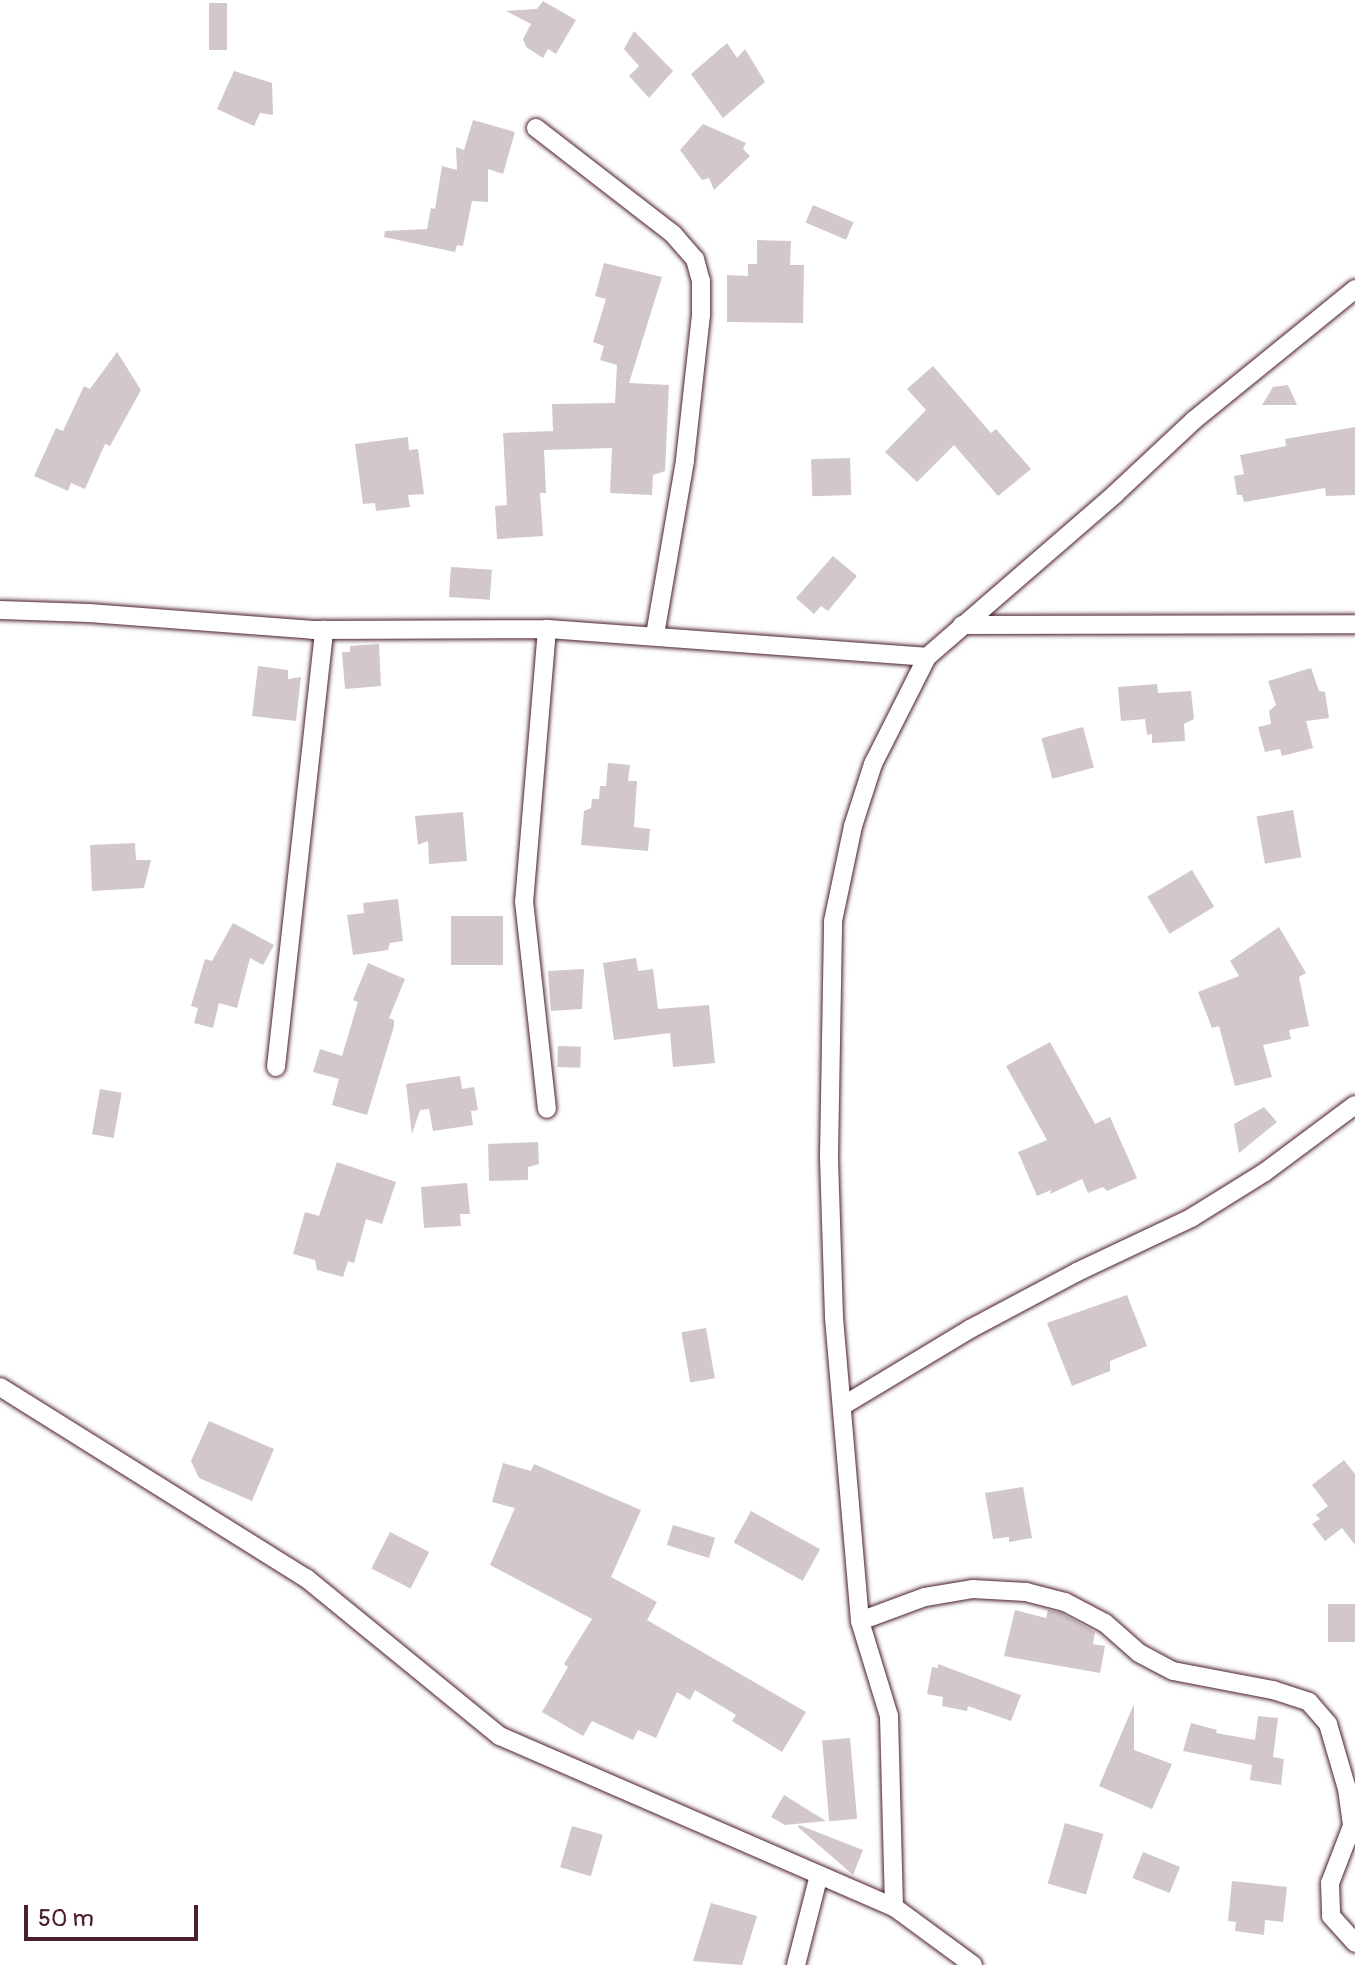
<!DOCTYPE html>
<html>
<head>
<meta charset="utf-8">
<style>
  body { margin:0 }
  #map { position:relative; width:1355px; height:1965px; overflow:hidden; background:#fff; font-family:Pangolin,sans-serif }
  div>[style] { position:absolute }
  .building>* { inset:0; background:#d2c7cb; transform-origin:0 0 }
  .roads { filter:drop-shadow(0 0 2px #4a1f2b) drop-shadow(0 0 2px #4a1f2b) }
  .street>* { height:18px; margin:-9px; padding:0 9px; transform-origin:9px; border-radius:9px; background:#fff }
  span { translate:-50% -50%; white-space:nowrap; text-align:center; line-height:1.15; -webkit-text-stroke:7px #fff; paint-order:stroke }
  .scale { position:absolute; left:24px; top:1905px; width:174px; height:36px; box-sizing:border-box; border:4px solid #4a1f2b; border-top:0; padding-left:10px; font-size:24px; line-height:28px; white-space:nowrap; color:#4a1f2b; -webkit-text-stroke:6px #fff; paint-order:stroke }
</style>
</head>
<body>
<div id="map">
  <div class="building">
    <div style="clip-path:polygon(543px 1px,576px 20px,556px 54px,548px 49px,543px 58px,526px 47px,523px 39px,531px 24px,506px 11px,537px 9px)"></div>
    <div style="left:209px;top:3px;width:18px;height:47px"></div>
    <div style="clip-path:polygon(634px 31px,673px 71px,649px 98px,629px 76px,639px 66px,624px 49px)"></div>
    <div style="clip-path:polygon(727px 43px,737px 58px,745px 49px,765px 82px,723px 118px,691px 74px)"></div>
    <div style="clip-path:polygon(234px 71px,272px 83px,273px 115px,260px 113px,254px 126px,217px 109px)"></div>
    <div style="clip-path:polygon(473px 120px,515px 132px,503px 174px,488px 169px,488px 202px,472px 201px,463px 246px,457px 245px,455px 252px,384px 237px,385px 231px,427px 229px,431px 208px,435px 209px,442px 166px,457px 170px,456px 147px,464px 150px)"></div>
    <div style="clip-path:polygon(703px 124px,746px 143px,743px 149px,750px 156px,714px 190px,709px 178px,702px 180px,680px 150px)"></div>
    <div style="left:813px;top:205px;width:44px;height:19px;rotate:23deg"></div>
    <div style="clip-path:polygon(757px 240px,791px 241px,790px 265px,804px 265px,803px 323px,727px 322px,727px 275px,748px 276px,748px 264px,757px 264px)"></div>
    <div style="clip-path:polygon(604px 263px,662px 277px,629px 383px,669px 385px,665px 471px,653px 475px,652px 495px,610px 493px,612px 448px,544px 450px,546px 493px,540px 493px,543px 536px,497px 539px,495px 506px,507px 505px,503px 433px,553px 431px,552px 404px,615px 403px,617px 365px,600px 360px,604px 346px,593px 342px,606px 299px,595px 296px)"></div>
    <div style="clip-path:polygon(117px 352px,141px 390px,110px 446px,105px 444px,85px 489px,71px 483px,68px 491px,34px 476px,56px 428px,63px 431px,84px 386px,90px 389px)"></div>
    <div style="clip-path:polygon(933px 366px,991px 433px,996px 429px,1031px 469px,998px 496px,954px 445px,917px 482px,885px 452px,926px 410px,907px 389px)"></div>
    <div style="clip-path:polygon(1288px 385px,1297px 405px,1262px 405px,1273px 387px)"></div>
    <div style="clip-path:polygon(1355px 427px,1355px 495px,1326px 496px,1325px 488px,1244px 502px,1242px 495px,1237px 495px,1234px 476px,1244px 474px,1240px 455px,1286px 446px,1285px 439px)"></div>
    <div style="clip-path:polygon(408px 437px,409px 450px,418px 449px,424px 494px,408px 495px,410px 507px,376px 511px,375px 503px,363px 504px,355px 444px)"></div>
    <div style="left:850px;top:458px;width:37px;height:39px;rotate:88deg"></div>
    <div style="clip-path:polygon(833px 556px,857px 576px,828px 611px,821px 606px,814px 614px,796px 598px)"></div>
    <div style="left:451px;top:567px;width:41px;height:30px;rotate:4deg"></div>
    <div style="clip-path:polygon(379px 644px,381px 686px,345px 689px,342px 652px,350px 652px,350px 646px)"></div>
    <div style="clip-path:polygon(258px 666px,288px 670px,288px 679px,301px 677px,296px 721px,252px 716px)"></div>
    <div style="clip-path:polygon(1311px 668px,1319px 691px,1325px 692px,1329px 718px,1306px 721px,1313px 748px,1282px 756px,1280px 749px,1265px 752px,1258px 727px,1271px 724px,1269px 711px,1276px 705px,1268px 681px)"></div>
    <div style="clip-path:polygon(1157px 684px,1158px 693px,1191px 691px,1194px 719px,1184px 724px,1185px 741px,1152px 743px,1152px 734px,1147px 735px,1145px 719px,1121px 721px,1118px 687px)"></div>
    <div style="left:1083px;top:727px;width:42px;height:43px;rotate:75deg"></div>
    <div style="clip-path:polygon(608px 763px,630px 765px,628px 781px,637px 781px,634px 827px,650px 829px,648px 851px,581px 845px,584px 811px,591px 808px,592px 799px,599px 799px,600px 786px,606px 786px)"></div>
    <div style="left:1293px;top:810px;width:48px;height:37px;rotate:80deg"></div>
    <div style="clip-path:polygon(463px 812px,467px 861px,429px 864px,428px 841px,418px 845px,415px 816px)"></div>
    <div style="clip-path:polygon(135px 843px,136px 860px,151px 860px,144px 888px,92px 891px,90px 845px)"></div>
    <div style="left:1192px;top:870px;width:43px;height:52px;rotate:59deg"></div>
    <div style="clip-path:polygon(398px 899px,403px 941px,390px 943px,388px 950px,353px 955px,347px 915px,364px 913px,363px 903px)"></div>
    <div style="left:451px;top:916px;width:52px;height:49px"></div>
    <div style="clip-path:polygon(233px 923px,274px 945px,263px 965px,250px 958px,237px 1008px,219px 1003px,213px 1028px,194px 1023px,198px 1008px,191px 1006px,205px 959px,212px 961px)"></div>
    <div style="clip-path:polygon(1279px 927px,1306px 973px,1299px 977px,1309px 1026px,1289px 1030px,1291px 1039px,1263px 1045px,1272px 1077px,1235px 1086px,1219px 1026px,1212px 1028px,1198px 992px,1239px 976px,1230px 961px)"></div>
    <div style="clip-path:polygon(636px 958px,638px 971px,653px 969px,658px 1009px,709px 1005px,715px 1063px,673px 1067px,670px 1033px,614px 1040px,603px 963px)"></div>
    <div style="clip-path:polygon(368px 963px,405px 979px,389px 1018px,394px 1020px,394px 1026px,367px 1115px,332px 1105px,339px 1079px,313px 1072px,320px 1049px,342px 1056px,358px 1002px,353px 1000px)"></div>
    <div style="clip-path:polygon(584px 969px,582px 1009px,551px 1011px,548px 971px)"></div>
    <div style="clip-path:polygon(1050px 1042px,1095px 1124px,1110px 1117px,1137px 1178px,1107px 1191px,1103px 1187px,1088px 1193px,1082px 1179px,1050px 1194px,1051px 1190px,1037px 1196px,1018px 1152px,1047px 1140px,1006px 1066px)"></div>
    <div style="left:558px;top:1046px;width:23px;height:21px;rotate:2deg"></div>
    <div style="clip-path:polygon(460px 1076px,462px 1089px,474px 1087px,478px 1110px,471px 1111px,473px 1125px,433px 1131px,429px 1109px,420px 1110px,412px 1134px,406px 1084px)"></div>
    <div style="left:100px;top:1089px;width:22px;height:46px;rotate:10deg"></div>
    <div style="clip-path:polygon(1264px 1107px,1277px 1122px,1239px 1153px,1234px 1124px)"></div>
    <div style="clip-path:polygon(538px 1142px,539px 1164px,528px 1167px,528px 1180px,489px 1181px,488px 1144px)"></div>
    <div style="clip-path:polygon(337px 1162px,396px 1182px,382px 1224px,366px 1219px,354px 1263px,348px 1261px,343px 1277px,317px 1270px,315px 1260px,293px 1254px,305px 1212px,319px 1216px)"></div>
    <div style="clip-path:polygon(467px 1183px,470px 1214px,460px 1214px,461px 1226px,424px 1228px,421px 1187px)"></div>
    <div style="clip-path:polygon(1127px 1295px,1147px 1346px,1110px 1361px,1110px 1371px,1072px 1386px,1047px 1323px)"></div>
    <div style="left:706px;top:1328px;width:51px;height:25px;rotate:80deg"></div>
    <div style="clip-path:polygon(209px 1421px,274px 1449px,252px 1501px,199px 1478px,191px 1461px)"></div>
    <div style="clip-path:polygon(1344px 1460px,1355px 1474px,1355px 1545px,1342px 1528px,1325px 1541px,1312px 1524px,1320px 1519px,1316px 1515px,1328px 1506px,1312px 1485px)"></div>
    <div style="clip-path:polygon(503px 1463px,531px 1471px,534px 1464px,641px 1510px,611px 1577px,657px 1602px,647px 1620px,806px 1712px,782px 1752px,732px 1721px,736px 1715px,695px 1690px,690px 1700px,677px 1692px,656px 1738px,638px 1730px,633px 1740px,592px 1721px,583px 1736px,542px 1712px,568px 1667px,564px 1664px,592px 1619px,490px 1565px,515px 1508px,492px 1502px)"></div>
    <div style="clip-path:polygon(1023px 1487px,1032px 1538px,1009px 1542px,1009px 1537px,993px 1539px,985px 1493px)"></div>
    <div style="left:751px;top:1511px;width:79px;height:36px;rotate:29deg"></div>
    <div style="left:673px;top:1525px;width:44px;height:21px;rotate:17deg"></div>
    <div style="left:390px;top:1532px;width:44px;height:41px;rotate:27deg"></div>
    <div style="left:1355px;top:1604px;width:38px;height:27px;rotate:90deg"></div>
    <div style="clip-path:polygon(1015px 1610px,1046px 1618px,1048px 1610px,1061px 1613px,1095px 1632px,1093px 1644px,1105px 1646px,1100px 1673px,1004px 1656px)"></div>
    <div style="clip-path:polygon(938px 1664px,1021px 1695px,1011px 1721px,968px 1706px,967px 1711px,942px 1706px,943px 1697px,927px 1694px,932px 1667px,938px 1668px)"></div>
    <div style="clip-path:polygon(1134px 1704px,1134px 1750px,1172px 1764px,1152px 1809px,1099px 1786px)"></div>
    <div style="clip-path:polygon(1258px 1716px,1278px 1718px,1273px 1757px,1284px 1759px,1281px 1785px,1250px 1780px,1252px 1765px,1183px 1751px,1191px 1723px,1217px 1730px,1216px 1733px,1255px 1740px)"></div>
    <div style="left:850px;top:1738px;width:81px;height:28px;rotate:85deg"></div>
    <div style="clip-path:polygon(784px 1795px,826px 1821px,785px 1825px,771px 1817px)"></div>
    <div style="left:1065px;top:1823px;width:40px;height:63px;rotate:16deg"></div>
    <div style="clip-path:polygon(799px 1825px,863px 1850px,853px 1875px,798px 1827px)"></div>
    <div style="left:572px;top:1826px;width:32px;height:43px;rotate:16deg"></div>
    <div style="left:1143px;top:1852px;width:40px;height:28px;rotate:22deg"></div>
    <div style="clip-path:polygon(1232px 1881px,1287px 1887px,1283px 1922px,1265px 1920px,1264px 1935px,1235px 1931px,1236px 1922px,1228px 1921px)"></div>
    <div style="clip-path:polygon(711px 1903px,757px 1916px,742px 1965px,693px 1961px)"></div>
  </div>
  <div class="roads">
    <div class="street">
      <div style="left:536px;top:128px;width:173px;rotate:37.7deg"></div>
      <div style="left:673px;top:234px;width:33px;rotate:49deg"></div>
      <div style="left:695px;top:259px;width:23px;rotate:75deg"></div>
      <div style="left:701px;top:281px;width:34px;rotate:90deg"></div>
      <div style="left:701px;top:315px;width:147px;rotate:96.3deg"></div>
      <div style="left:685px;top:461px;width:177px;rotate:99.8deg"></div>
      <div style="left:0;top:610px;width:89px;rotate:1.9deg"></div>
      <div style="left:89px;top:613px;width:225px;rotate:4.3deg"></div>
      <div style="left:313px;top:630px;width:234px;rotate:-0.2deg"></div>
      <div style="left:547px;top:629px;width:381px;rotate:4.2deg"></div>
      <div style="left:962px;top:625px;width:393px;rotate:-0.1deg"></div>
      <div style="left:547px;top:629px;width:273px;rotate:94.8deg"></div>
      <div style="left:524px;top:901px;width:209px;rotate:83.7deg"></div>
      <div style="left:276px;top:1067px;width:440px;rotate:-83.7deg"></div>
      <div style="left:0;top:1387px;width:361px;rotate:32deg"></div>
      <div style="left:306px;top:1578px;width:250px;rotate:39.2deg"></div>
      <div style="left:500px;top:1736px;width:430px;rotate:23.5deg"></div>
      <div style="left:894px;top:1907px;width:98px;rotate:36.3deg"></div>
      <div style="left:844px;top:1405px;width:147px;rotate:-31.1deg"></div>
      <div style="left:970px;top:1329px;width:121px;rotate:-28deg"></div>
      <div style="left:1077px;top:1272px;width:126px;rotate:-25.3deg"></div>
      <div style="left:1191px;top:1218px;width:87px;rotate:-31.9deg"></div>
      <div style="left:1265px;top:1172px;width:112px;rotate:-36.7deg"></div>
      <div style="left:860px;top:1621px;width:69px;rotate:-20.3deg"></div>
      <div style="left:925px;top:1597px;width:49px;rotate:-9.5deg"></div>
      <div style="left:973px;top:1589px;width:53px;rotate:3.2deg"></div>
      <div style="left:1026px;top:1592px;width:40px;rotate:14.4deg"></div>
      <div style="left:1065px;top:1602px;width:45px;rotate:27.7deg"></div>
      <div style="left:1105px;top:1623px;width:45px;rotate:41.4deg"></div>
      <div style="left:1139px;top:1653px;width:38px;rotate:28deg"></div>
      <div style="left:1173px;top:1671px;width:102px;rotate:10.8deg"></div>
      <div style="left:1273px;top:1690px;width:38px;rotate:18deg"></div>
      <div style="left:1309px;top:1702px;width:29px;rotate:49deg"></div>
      <div style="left:1328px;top:1724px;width:68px;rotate:73.7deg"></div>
      <div style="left:1347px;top:1789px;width:37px;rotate:82deg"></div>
      <div style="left:1352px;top:1826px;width:61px;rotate:111.1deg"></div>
      <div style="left:1330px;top:1883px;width:33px;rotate:88deg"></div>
      <div style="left:1331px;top:1916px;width:36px;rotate:48deg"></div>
      <div style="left:894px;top:1907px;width:191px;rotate:-91.5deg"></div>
      <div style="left:889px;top:1716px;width:99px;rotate:-107deg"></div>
      <div style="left:860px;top:1621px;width:305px;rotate:-94.9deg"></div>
      <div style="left:834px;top:1317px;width:161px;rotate:-91.8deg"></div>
      <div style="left:829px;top:1156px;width:235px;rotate:-89deg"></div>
      <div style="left:833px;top:921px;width:97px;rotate:-78.1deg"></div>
      <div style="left:853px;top:826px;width:65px;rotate:-72.1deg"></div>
      <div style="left:873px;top:764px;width:120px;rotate:-63.2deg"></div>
      <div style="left:927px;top:657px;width:249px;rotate:-40.9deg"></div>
      <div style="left:1115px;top:494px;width:108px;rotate:-43.1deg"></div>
      <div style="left:1194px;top:420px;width:208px;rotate:-39.1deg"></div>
      <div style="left:796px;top:1965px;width:93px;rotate:-75.7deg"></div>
    </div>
  </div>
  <div class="scale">50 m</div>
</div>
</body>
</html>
